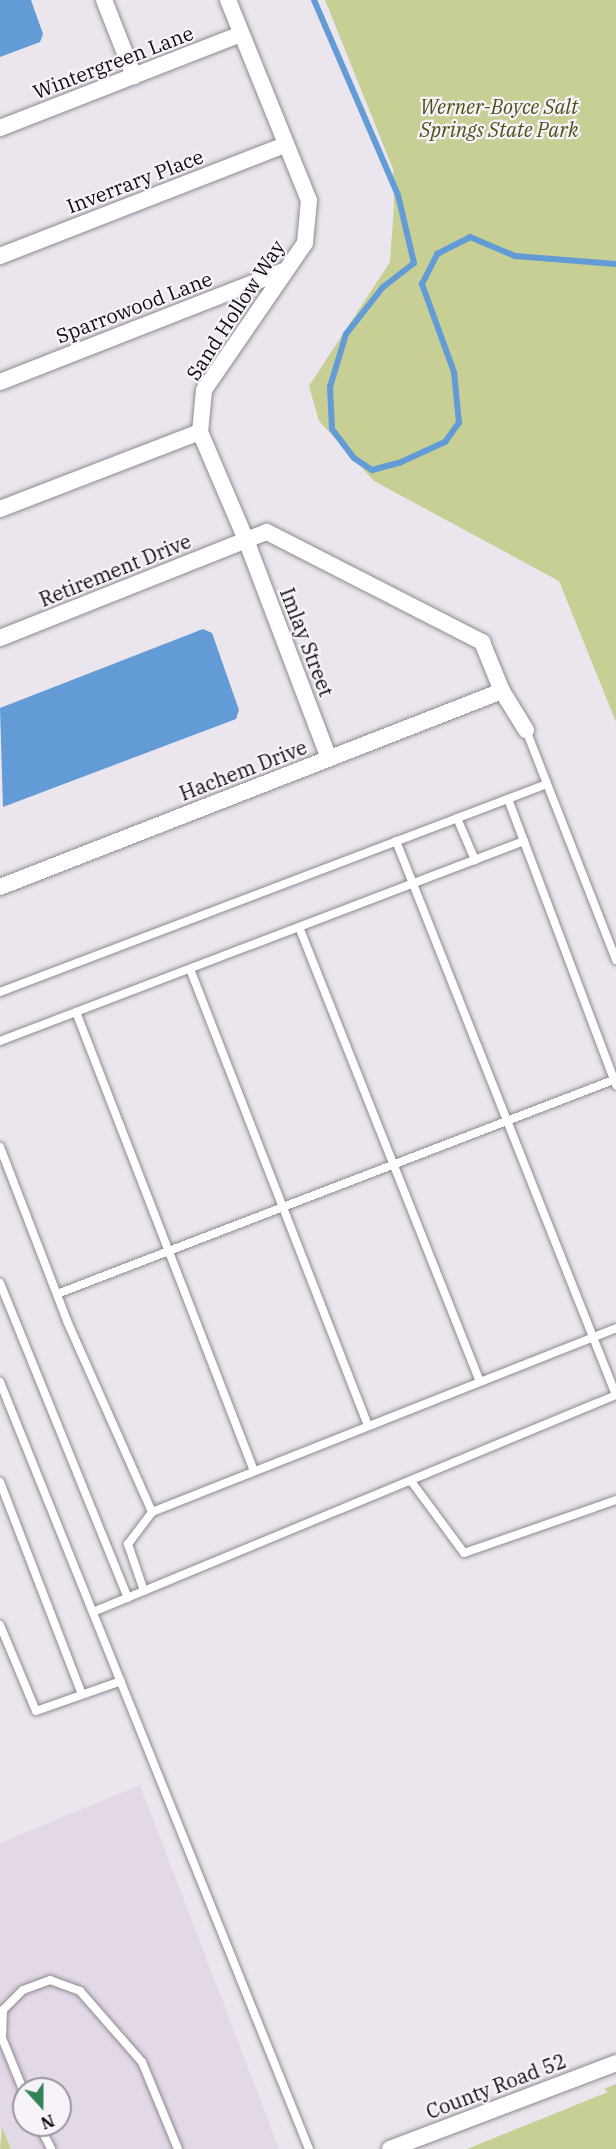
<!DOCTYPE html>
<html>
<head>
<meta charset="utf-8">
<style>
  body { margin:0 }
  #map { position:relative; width:616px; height:2149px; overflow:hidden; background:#ebe5ed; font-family:"IBM Plex Serif",serif }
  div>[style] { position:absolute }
  .built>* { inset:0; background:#e3d8e6 }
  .green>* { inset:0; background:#c7cf95 }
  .water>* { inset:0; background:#639bd7 }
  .stream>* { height:6px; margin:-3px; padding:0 3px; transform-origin:3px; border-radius:3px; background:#639bd7 }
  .roads { filter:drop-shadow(0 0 2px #8f8a91) drop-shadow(0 0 2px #8f8a91) }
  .service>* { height:8px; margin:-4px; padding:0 4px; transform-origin:4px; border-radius:4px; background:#fff }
  .minor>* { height:16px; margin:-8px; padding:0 8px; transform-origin:8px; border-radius:8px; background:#fff }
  span { translate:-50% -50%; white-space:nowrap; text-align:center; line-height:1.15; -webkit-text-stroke:4.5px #f8f2fa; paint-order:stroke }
  .street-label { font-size:20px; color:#0e0c0f }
  .park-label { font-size:20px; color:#4c5114; font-style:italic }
  .north { position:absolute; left:12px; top:2077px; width:60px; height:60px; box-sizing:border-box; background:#f8f2fa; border:2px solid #9a969c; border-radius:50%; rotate:159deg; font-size:16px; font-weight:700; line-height:24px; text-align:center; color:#0e0c0f }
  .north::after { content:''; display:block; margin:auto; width:21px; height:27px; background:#318355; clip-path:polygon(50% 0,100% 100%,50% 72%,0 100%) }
</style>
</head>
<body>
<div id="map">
  <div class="built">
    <div style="clip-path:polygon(evenodd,140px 1785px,279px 2149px,11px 2149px,0 2128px,0 1843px,140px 1785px,24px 2089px,60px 2089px,60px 2125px,24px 2125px,24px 2089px)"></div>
  </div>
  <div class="green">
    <div style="clip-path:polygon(325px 0,616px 0,616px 722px,559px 581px,374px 481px,319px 421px,309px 386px,390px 262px,394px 205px,393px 169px)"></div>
    <div style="clip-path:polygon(616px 2084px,616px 2149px,467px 2149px,608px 2092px,604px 2089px)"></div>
    <div style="clip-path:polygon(2px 2127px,11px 2149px,0 2149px)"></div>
  </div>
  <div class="water">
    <div style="clip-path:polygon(0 0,31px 0,43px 34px,40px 42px,0 57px)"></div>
    <div style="clip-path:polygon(203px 629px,212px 633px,239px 710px,236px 719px,3px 807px,0 708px)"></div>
  </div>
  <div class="stream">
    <div style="left:314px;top:0;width:212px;rotate:66.7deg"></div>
    <div style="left:398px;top:195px;width:70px;rotate:76.8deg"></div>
    <div style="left:414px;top:263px;width:39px;rotate:142deg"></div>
    <div style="left:383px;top:287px;width:60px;rotate:128.2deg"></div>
    <div style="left:346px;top:334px;width:55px;rotate:106.8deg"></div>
    <div style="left:330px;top:387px;width:42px;rotate:87.3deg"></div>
    <div style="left:332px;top:429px;width:36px;rotate:53deg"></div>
    <div style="left:354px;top:458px;width:22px;rotate:34deg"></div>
    <div style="left:372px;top:470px;width:28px;rotate:-15deg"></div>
    <div style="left:399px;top:463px;width:51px;rotate:-24.5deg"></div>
    <div style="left:445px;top:442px;width:24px;rotate:-54deg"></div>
    <div style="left:459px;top:423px;width:51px;rotate:-95.6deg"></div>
    <div style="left:454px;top:372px;width:94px;rotate:-110deg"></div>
    <div style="left:422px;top:284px;width:34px;rotate:-63deg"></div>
    <div style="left:437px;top:254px;width:37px;rotate:-27deg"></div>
    <div style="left:470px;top:237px;width:49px;rotate:22.9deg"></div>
    <div style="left:515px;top:256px;width:101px;rotate:4.5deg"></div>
  </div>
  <div class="roads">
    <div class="service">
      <div style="left:526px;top:730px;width:247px;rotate:68.6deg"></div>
      <div style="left:508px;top:799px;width:306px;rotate:69.3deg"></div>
      <div style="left:457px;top:818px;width:46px;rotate:66.8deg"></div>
      <div style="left:396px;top:841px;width:596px;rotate:68.34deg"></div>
      <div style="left:299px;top:927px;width:489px;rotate:68.3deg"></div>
      <div style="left:190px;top:969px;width:490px;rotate:68.7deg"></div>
      <div style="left:0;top:992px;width:585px;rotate:-20.82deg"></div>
      <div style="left:76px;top:1012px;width:492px;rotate:68.8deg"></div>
      <div style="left:0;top:1041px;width:561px;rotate:-20.89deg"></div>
      <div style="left:0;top:1147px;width:186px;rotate:68.9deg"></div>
      <div style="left:67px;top:1321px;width:209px;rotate:66deg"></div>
      <div style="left:0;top:1283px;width:340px;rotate:67.9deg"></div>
      <div style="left:57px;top:1294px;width:599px;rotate:-21.04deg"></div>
      <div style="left:0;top:1382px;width:827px;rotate:68.06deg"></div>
      <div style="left:411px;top:1481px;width:89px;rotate:53.6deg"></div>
      <div style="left:464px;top:1553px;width:161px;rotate:-19.2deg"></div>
      <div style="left:0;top:1482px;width:227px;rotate:68.9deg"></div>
      <div style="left:144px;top:1591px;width:50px;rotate:-108.8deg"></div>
      <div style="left:128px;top:1544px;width:40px;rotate:-53deg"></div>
      <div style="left:152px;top:1512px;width:499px;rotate:-21.6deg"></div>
      <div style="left:93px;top:1612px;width:566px;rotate:-22.53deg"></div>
      <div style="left:0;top:1625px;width:93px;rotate:67.3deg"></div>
      <div style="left:36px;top:1711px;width:90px;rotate:-19.4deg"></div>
      <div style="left:24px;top:2092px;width:58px;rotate:-112.2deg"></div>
      <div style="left:2px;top:2038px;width:28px;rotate:-88deg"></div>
      <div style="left:3px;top:2010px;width:28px;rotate:-45deg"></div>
      <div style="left:23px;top:1990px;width:29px;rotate:-20deg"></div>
      <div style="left:50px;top:1980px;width:32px;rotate:20deg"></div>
      <div style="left:80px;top:1991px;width:94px;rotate:48.9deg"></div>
      <div style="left:142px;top:2062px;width:94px;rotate:67.5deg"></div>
      <div style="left:39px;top:2125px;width:27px;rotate:63deg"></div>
    </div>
    <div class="minor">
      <div style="left:104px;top:0;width:82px;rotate:68.5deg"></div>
      <div style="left:228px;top:0;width:216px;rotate:68deg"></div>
      <div style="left:309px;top:200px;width:43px;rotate:95.3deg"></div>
      <div style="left:305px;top:243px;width:178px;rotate:124.5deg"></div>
      <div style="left:204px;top:390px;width:42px;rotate:95.4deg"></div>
      <div style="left:200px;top:432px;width:117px;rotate:66.9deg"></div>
      <div style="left:246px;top:540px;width:22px;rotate:-21deg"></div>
      <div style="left:267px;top:532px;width:242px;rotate:27.1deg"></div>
      <div style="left:482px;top:642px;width:53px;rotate:67.8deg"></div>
      <div style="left:502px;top:691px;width:46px;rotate:58.4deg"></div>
      <div style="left:0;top:128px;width:259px;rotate:-21.3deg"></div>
      <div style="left:0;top:256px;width:306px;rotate:-21.3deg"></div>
      <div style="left:0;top:382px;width:304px;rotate:-21.4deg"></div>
      <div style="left:0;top:509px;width:214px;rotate:-21.1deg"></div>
      <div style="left:0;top:638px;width:265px;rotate:-21.7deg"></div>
      <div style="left:246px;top:540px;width:233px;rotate:69.2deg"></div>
      <div style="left:0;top:887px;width:539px;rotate:-21.33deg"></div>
      <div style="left:390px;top:2149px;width:242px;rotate:-20.8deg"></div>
    </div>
  </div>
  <div class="street-label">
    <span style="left:113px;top:62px;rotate:-21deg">Wintergreen Lane</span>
    <span style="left:135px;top:181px;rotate:-21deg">Inverrary Place</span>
    <span style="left:134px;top:307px;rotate:-21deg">Sparrowood Lane</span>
    <span style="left:235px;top:310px;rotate:-57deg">Sand Hollow Way</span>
    <span style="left:115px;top:570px;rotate:-22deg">Retirement Drive</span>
    <span style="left:307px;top:642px;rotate:69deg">Imlay Street</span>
    <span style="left:243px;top:770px;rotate:-21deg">Hachem Drive</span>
    <span style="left:496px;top:2086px;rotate:-21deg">County Road 52</span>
  </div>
  <div class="park-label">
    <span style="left:499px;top:118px">Werner-Boyce Salt<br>Springs State Park</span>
  </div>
  <div class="north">N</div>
</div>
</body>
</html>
